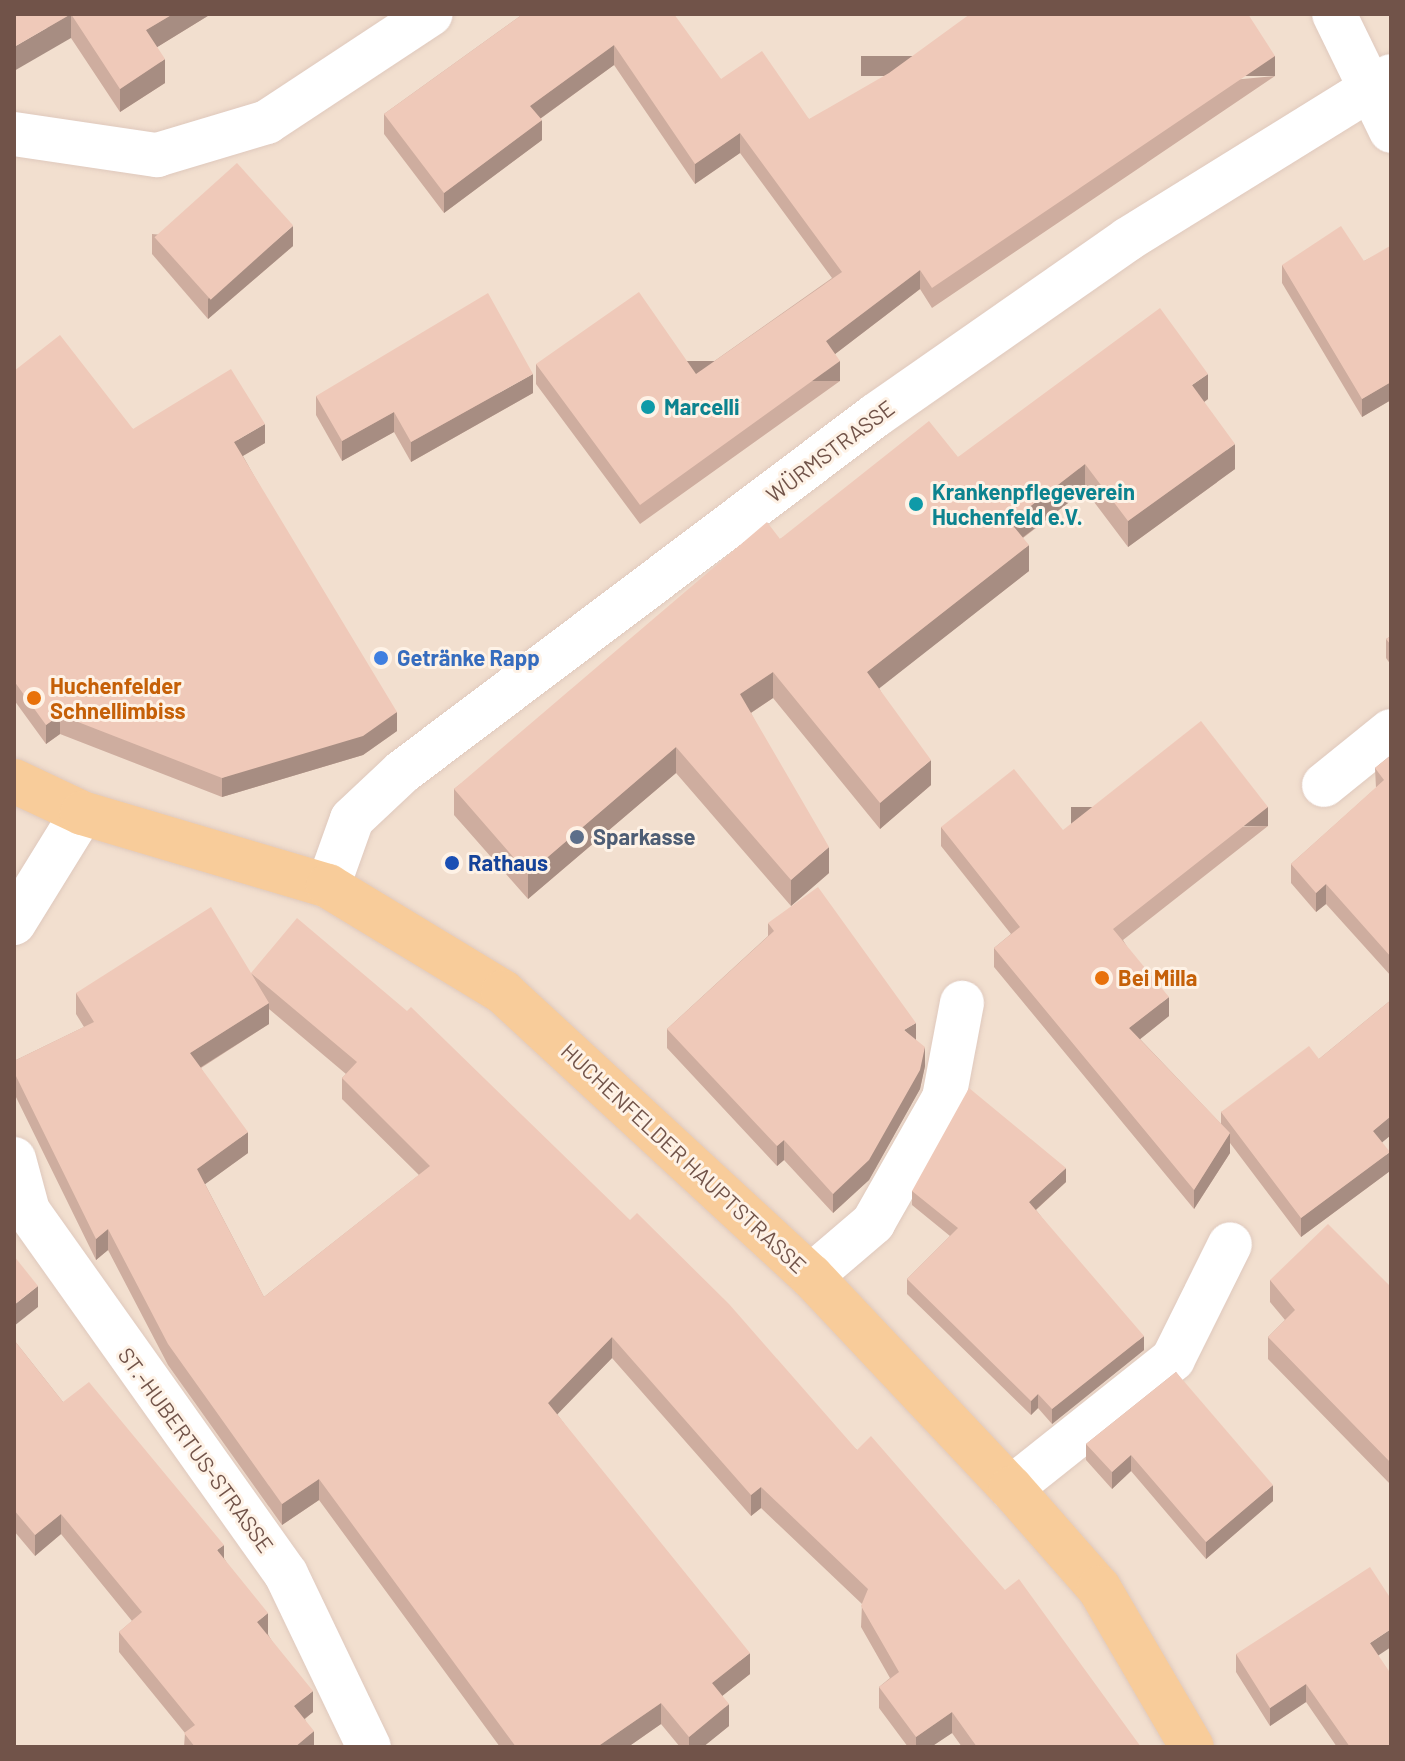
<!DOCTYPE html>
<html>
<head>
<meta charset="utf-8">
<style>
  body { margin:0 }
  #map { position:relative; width:1405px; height:1761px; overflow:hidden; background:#fbeee0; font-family:Barlow,sans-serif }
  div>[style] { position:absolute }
  .residential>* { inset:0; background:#f2dfcf; transform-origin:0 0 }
  .roads { filter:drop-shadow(0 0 2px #dfc9bd) drop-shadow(0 0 2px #dfc9bd) }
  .minor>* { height:44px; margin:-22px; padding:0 22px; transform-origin:22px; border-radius:22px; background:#fff }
  .major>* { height:44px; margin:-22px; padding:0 22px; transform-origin:22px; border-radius:22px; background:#f8cc9a }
  .wall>* { inset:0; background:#cead9f }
  .shaded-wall>* { inset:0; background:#a78d82; transform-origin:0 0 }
  .building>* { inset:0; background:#efc9b9; transform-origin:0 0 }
  .dots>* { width:22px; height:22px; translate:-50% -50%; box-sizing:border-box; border:4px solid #fef2e6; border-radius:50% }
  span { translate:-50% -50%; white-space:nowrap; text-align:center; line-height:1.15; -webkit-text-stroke:6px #fef2e6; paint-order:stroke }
  .culture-label { font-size:22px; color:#0d838f; font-weight:700 }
  .left { translate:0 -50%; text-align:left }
  .street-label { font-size:22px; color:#715349 }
  .shop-label { font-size:22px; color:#366cbe; font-weight:700 }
  .food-label { font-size:22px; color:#c56008; font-weight:700 }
  .service-label { font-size:22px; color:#4e5e75; font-weight:700 }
  .transit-label { font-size:22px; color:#164399; font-weight:700 }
  .frame { position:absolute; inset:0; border:16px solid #715349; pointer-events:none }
</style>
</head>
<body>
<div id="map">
  <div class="residential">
    <div style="left:14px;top:14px;width:1377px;height:1733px"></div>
  </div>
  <div class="roads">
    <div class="minor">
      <div style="left:1334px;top:14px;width:130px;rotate:64deg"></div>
      <div style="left:14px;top:134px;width:145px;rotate:8.4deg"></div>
      <div style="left:157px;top:155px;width:115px;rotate:-16.7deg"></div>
      <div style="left:267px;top:122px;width:196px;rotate:-33.4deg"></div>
      <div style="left:1324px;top:785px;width:86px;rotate:-38.9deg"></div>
      <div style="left:328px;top:886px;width:71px;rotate:-70.3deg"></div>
      <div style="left:352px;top:819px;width:69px;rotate:-43.2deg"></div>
      <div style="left:402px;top:772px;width:593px;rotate:-36.99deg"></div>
      <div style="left:876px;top:415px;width:307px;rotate:-34.9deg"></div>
      <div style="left:1128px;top:239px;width:309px;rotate:-31.8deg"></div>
      <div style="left:14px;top:923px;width:129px;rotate:-58.3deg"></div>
      <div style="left:14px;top:1159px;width:54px;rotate:74.9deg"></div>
      <div style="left:28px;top:1211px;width:445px;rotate:54.6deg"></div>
      <div style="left:286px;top:1574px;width:192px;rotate:64.4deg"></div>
      <div style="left:811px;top:1276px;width:82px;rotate:-40.5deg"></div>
      <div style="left:873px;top:1223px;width:144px;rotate:-60.4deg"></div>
      <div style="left:944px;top:1098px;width:97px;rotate:-79.3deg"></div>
      <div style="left:1011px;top:1488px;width:207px;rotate:-38.5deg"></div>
      <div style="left:1173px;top:1359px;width:128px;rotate:-63.6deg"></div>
    </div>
    <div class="major">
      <div style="left:14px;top:781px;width:75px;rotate:25.2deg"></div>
      <div style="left:82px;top:813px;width:257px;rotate:16.5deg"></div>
      <div style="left:328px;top:886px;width:205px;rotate:31.2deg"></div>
      <div style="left:503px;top:992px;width:419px;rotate:42.7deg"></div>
      <div style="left:811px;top:1276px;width:291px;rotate:46.7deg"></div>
      <div style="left:1011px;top:1488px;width:133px;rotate:48.7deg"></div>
      <div style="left:1099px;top:1588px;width:184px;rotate:59.7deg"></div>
    </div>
  </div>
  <div class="wall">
    <div style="clip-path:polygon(14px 14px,211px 14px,157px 47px,165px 83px,120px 112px,71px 38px)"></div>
    <div style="clip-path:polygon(523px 14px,721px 79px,809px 119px,1275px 76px,932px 308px,920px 289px,835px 354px,840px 381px,640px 524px,536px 384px,536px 364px,696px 374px,832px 278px,740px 153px,695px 184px,614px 65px,540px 119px,542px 140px,444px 213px,384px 134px,384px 114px)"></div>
    <div style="clip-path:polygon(152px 234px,293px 246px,208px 319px,152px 254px)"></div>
    <div style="clip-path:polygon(1391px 248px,1391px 400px,1362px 417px,1282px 283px,1282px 265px,1364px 261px)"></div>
    <div style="clip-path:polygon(14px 371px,133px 429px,265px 443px,243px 456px,397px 731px,363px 755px,222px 797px,60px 734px,46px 744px,14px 700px)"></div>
    <div style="clip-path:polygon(533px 393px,411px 462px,394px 432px,342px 461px,316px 415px,316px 396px)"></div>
    <div style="clip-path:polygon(1208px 399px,1204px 402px,1235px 469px,1128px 547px,1085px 490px,1023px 538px,1029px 571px,879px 688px,931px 785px,880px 829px,773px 698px,751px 713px,829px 873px,791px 906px,676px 773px,528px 899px,454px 815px,454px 789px,780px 539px,958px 457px)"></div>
    <div style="clip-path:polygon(1391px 636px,1391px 665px,1386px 658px,1386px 639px)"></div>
    <div style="clip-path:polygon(1391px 755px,1391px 976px,1326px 904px,1316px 912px,1291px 883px,1291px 864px,1376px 788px,1375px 768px)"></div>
    <div style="clip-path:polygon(1268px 826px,1123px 940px,1169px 1016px,1140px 1039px,1221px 1124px,1221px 1112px,1319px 1059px,1391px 1000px,1391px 1135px,1382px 1142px,1390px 1171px,1301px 1237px,1230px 1143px,1230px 1153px,1194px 1209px,994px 967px,994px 948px,1011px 934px,941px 846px,941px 827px,1063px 830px)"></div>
    <div style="clip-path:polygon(768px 923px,916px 1040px,925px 1066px,920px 1089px,869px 1180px,833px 1213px,784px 1160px,777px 1166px,667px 1048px,667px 1029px,768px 936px)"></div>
    <div style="clip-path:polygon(evenodd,251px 973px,857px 1450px,1141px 1747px,962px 1747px,952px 1733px,931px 1747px,908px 1747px,879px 1708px,879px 1687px,890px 1678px,861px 1627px,862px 1604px,761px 1508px,751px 1516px,612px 1358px,557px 1414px,750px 1674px,722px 1696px,729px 1726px,703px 1747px,680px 1747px,661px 1724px,628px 1747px,500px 1747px,319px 1500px,282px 1525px,168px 1365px,108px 1250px,96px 1260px,14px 1093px,14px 1061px,84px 1027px,76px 1014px,76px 993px,251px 973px,269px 1009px,346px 1074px,342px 1078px,342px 1099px,419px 1175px,264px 1297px,205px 1184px,248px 1153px,201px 1068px,269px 1024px,269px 1009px)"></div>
    <div style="clip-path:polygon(1066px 1182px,1036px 1210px,1144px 1350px,1052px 1424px,1038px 1408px,1031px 1415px,907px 1294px,907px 1279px,950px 1236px,912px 1205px,912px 1191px)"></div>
    <div style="clip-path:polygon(1270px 1280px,1391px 1287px,1391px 1485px,1268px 1359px,1268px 1337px,1285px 1320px,1270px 1302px)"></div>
    <div style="clip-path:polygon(14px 1340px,63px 1402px,224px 1558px,313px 1712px,305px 1719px,314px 1747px,184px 1747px,185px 1733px,119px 1652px,119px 1632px,132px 1621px,61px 1534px,35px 1556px,14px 1531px)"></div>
    <div style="clip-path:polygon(1176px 1372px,1273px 1501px,1206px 1559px,1131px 1471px,1112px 1489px,1086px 1460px,1086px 1444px)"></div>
    <div style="clip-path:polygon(1236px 1654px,1378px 1656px,1391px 1747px,1337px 1747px,1306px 1702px,1270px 1726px,1236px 1672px)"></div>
  </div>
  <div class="shaded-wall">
    <div style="clip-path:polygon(71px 14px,71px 38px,14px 71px,14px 47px)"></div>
    <div style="clip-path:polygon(173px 14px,211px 14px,146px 54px,146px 30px)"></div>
    <div style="clip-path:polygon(614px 45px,614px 65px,530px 126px,530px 106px)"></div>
    <div style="left:1275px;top:56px;width:20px;height:414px;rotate:90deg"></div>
    <div style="clip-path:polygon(165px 59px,165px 83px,120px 112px,120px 89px)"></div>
    <div style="clip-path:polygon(542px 120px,542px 140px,444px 213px,444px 193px)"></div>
    <div style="clip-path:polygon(740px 133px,740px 153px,695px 184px,695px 164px)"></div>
    <div style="clip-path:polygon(293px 226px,293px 246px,208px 319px,208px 299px)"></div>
    <div style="clip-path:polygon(920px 270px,920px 289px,826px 361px,826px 341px)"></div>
    <div style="left:840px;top:361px;width:20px;height:246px;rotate:90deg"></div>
    <div style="clip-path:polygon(533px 374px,533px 393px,411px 462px,411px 442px)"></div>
    <div style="clip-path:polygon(1208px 374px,1208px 399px,1192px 411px,1192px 385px)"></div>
    <div style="clip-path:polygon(1391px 382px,1391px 400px,1362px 417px,1362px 399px)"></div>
    <div style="clip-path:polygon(394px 412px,394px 432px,342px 461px,342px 441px)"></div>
    <div style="clip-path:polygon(265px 424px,265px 443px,234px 461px,234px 442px)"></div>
    <div style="clip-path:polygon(1235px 444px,1235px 469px,1128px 547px,1128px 521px)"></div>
    <div style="clip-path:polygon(1085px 464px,1085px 490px,1010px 547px,1010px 522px)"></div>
    <div style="clip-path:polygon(1029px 545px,1029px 571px,867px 698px,867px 672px)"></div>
    <div style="clip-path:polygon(773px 672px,773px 698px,740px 720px,740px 694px)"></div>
    <div style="clip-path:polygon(397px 712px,397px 731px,363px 755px,222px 797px,222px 778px)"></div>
    <div style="clip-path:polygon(60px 715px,60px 734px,46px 744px,46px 725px)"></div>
    <div style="clip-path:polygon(676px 747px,676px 773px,528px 899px,528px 874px)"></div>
    <div style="clip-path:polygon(931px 760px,931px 785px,880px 829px,880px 803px)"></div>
    <div style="left:1268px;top:807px;width:19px;height:197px;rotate:90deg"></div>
    <div style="clip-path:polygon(829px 847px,829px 873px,791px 906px,791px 880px)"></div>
    <div style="clip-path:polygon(1326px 884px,1326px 904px,1316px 912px,1316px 893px)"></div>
    <div style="clip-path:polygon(1169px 997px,1169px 1016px,1129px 1048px,1129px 1028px)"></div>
    <div style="clip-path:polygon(269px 1003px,269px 1024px,190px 1074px,190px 1053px)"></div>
    <div style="clip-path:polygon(916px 1023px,916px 1042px,904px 1030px)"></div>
    <div style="clip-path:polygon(925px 1047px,925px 1066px,920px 1089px,869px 1180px,833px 1213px,833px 1194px)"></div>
    <div style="clip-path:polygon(1391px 1116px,1391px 1135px,1373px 1150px,1373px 1131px)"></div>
    <div style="clip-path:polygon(248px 1132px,248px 1153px,197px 1190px,197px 1169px)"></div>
    <div style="clip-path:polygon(1230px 1133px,1230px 1153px,1194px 1209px,1194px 1190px)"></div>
    <div style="clip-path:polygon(784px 1140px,784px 1160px,777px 1166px,777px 1146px)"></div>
    <div style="clip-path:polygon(1390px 1152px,1390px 1171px,1301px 1237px,1301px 1218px)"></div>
    <div style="clip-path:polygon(1066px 1168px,1066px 1182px,1029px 1216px,1029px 1202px)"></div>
    <div style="clip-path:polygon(108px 1229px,108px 1250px,96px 1260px,96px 1239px)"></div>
    <div style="clip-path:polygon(38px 1286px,38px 1307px,14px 1326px,14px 1305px)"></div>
    <div style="clip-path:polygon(1144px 1336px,1144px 1350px,1052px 1424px,1052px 1409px)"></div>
    <div style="clip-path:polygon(612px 1337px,612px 1358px,548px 1424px,548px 1403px)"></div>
    <div style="clip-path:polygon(1038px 1394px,1038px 1408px,1031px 1415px,1031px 1401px)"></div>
    <div style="clip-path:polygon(1131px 1455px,1131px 1471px,1112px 1489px,1112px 1472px)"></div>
    <div style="clip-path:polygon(319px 1479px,319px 1500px,282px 1525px,282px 1504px)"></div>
    <div style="clip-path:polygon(1273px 1485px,1273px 1501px,1206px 1559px,1206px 1542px)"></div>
    <div style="clip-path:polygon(761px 1487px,761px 1508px,751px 1516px,751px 1495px)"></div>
    <div style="clip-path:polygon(61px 1514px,61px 1534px,35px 1556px,35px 1535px)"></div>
    <div style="clip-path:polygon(224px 1545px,224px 1566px,217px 1550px)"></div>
    <div style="clip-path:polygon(268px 1613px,268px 1634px,257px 1643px,257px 1622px)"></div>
    <div style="clip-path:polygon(1391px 1629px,1391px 1647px,1370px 1661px,1370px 1643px)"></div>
    <div style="clip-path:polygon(750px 1653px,750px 1674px,712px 1704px,712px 1683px)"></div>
    <div style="clip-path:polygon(1306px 1684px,1306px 1702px,1270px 1726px,1270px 1708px)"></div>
    <div style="clip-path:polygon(313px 1691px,313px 1712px,294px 1727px,294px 1706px)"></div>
    <div style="clip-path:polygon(661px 1703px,661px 1724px,628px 1747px,597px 1747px)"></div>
    <div style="clip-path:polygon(729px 1704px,729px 1726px,703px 1747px,689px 1747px,689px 1737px)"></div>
    <div style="clip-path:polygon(952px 1712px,952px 1733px,931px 1747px,916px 1747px,916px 1737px)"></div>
    <div style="clip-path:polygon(314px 1731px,314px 1747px,295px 1747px)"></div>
  </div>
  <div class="building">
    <div style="clip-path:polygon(14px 14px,173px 14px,146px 30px,165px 59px,120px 89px,71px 14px,14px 47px)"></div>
    <div style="clip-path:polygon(523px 14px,674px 14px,721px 79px,762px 51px,809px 119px,889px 73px,970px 14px,1248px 14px,1275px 56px,932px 288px,920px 270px,826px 341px,840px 361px,640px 505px,536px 364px,639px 292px,696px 374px,842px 272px,740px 133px,695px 164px,614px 45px,530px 106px,542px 120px,444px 193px,384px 114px)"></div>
    <div style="left:237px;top:163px;width:84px;height:111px;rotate:48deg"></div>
    <div style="clip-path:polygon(1341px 226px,1364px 261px,1390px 246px,1391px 248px,1391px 382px,1362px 399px,1282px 265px)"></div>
    <div style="clip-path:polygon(488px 293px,533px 374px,411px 442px,394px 412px,342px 441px,316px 396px)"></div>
    <div style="clip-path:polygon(1160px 308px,1208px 374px,1192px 385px,1235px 444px,1128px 521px,1085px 464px,1010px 522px,1029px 545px,867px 672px,931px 760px,880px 803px,773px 672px,740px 694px,829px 847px,791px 880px,676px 747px,528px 874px,454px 789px,767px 522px,780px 539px,929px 421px,958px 457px)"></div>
    <div style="clip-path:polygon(60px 335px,133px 429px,231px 369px,265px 424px,234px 442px,397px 712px,363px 736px,222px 778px,60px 715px,46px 725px,14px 681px,14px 371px)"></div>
    <div style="clip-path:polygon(1391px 636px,1391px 645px,1386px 639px)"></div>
    <div style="clip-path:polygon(1201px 721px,1268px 807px,1113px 929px,1169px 997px,1129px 1028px,1230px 1133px,1194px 1190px,994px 948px,1020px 927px,941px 827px,1014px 769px,1063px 830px)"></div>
    <div style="clip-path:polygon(1391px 755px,1391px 957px,1326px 884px,1316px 893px,1291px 864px,1384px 780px,1375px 768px)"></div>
    <div style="clip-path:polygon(818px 887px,916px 1023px,904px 1030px,925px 1047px,920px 1070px,869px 1160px,833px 1194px,784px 1140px,777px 1146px,667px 1029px,774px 931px,768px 923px)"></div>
    <div style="clip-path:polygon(evenodd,211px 907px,251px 973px,297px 918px,407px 1011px,411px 1007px,630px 1220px,637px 1213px,729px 1304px,857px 1450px,871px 1436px,1005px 1590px,1019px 1579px,1141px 1747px,1000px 1747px,998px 1746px,996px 1747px,977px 1747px,952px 1712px,916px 1737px,879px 1687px,899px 1672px,861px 1606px,868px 1589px,761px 1487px,751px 1495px,612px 1337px,548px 1403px,750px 1653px,712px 1683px,729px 1704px,689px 1737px,661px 1703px,597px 1747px,516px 1747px,319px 1479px,282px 1504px,168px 1344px,108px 1229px,96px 1239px,14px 1072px,14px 1061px,94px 1022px,76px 993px,211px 907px,251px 973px,357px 1062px,342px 1078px,430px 1166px,264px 1297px,197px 1169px,248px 1132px,190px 1053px,269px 1003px,251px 973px)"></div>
    <div style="clip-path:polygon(1391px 1000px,1391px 1116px,1373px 1131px,1390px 1152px,1301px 1218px,1221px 1112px,1309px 1046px,1319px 1059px)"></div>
    <div style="clip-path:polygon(969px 1088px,1066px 1168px,1029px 1202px,1144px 1336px,1052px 1409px,1038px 1394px,1031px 1401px,907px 1279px,958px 1228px,912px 1191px)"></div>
    <div style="clip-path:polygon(1328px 1224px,1391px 1287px,1391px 1463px,1268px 1337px,1295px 1310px,1270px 1280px)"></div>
    <div style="clip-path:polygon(14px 1256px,38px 1286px,14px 1305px)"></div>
    <div style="clip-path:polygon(14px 1340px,63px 1402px,89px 1382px,224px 1545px,217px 1550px,268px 1613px,257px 1622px,313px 1691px,294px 1706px,314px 1731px,295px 1747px,195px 1747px,184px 1733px,195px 1725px,119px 1632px,142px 1612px,61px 1514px,35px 1535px,14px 1510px)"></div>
    <div style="clip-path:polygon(1176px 1372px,1273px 1485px,1206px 1542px,1131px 1455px,1112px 1472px,1086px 1444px)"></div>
    <div style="clip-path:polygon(1370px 1567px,1391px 1599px,1391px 1629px,1370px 1643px,1391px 1674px,1391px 1747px,1350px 1747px,1306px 1684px,1270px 1708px,1236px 1654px)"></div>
  </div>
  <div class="dots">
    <div style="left:648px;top:407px;background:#0f9aa8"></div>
    <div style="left:916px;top:504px;background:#0f9aa8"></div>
    <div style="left:381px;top:658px;background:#3f7fe0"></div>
    <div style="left:34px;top:698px;background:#e8710a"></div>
    <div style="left:577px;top:837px;background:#5c6f8a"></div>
    <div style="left:452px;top:863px;background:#1a4fb4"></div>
    <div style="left:1102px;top:978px;background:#e8710a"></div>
  </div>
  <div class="culture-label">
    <span class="left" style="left:664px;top:407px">Marcelli</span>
    <span class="left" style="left:932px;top:504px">Krankenpflegeverein<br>Huchenfeld e.V.</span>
  </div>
  <div class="street-label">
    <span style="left:830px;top:451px;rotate:-37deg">WÜRMSTRASSE</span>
    <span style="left:684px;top:1158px;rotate:43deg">HUCHENFELDER HAUPTSTRASSE</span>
    <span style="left:196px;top:1450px;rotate:54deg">ST.-HUBERTUS-STRASSE</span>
  </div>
  <div class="shop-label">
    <span class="left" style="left:397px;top:658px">Getränke Rapp</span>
  </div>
  <div class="food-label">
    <span class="left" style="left:50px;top:698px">Huchenfelder<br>Schnellimbiss</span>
    <span class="left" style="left:1118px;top:978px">Bei Milla</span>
  </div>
  <div class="service-label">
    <span class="left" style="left:593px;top:837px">Sparkasse</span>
  </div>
  <div class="transit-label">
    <span class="left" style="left:468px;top:863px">Rathaus</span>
  </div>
  <div class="frame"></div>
</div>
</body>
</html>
